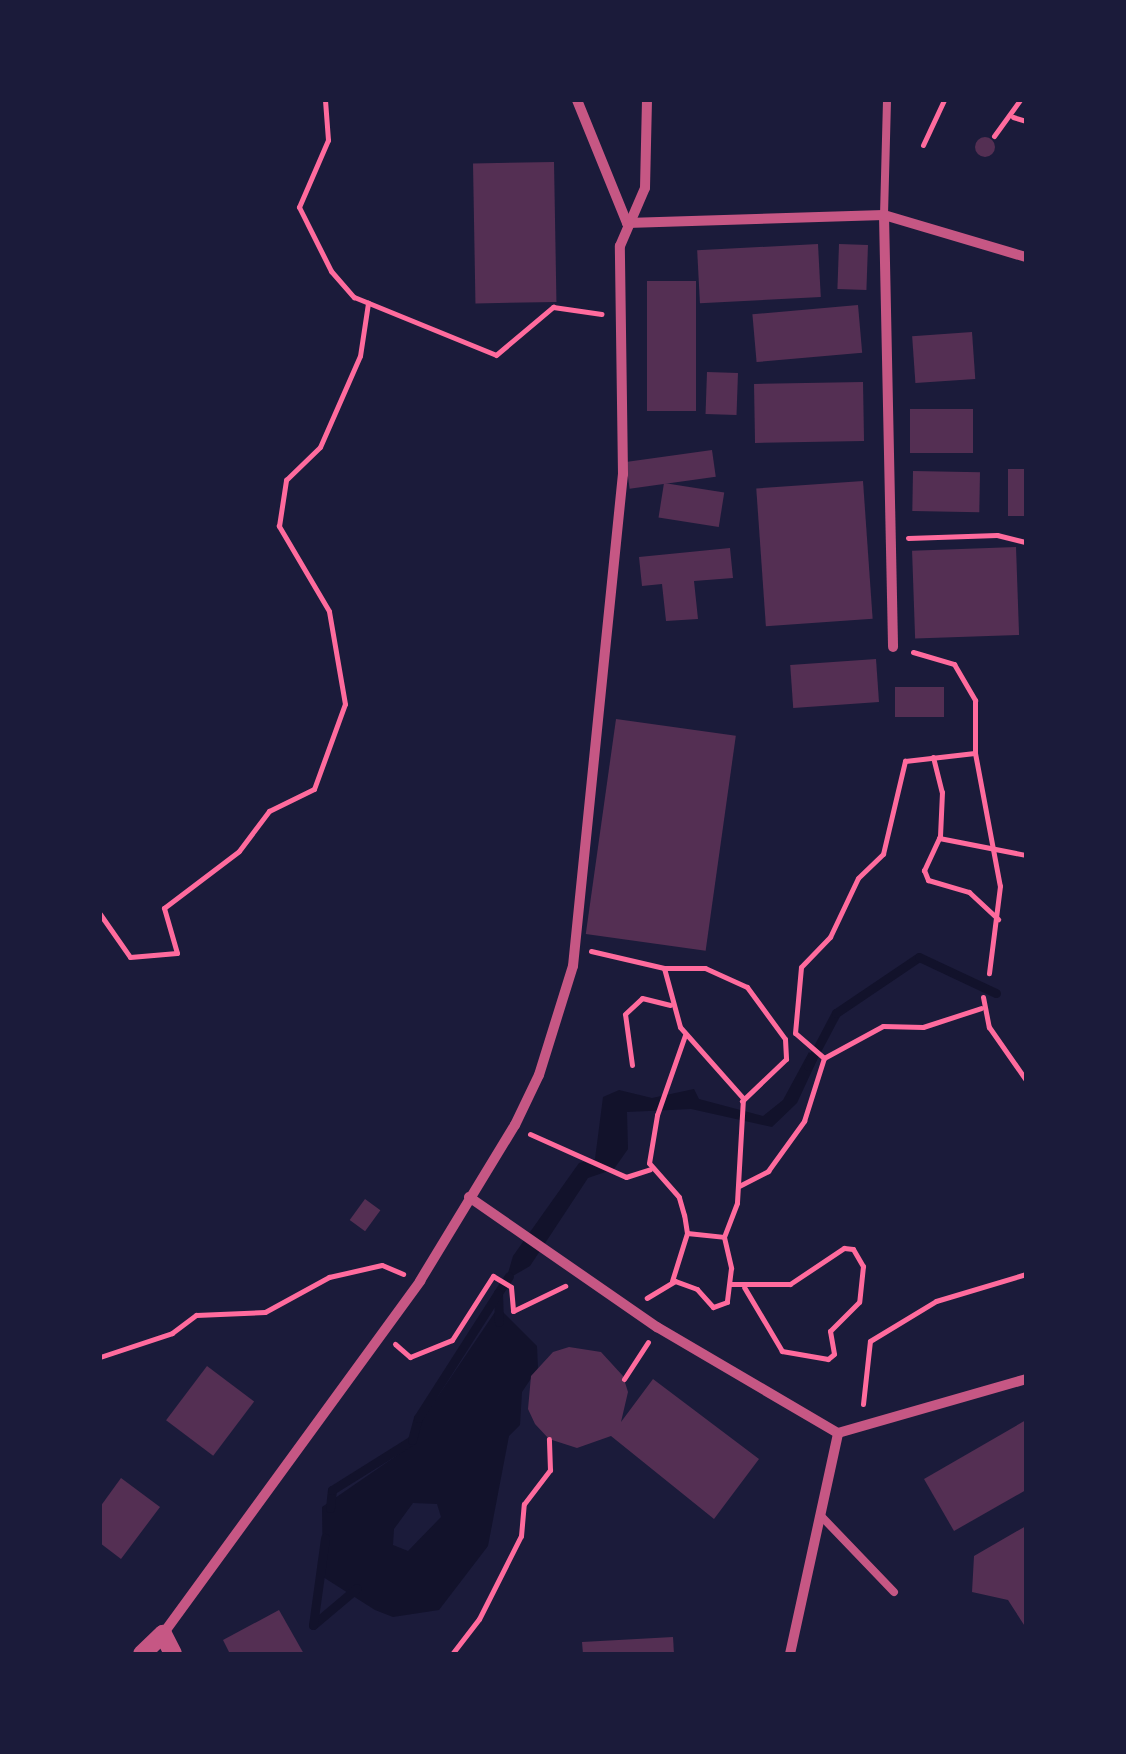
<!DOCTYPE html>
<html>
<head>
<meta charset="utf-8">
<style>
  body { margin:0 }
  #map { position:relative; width:1126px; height:1754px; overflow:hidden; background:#1b1b3a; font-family:Karla,sans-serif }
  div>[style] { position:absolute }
  .water>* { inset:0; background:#12122b }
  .stream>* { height:9px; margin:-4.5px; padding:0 4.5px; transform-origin:4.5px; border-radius:4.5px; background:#12122b }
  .building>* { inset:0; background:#542f53; transform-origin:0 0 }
  .round { border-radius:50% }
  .path>* { height:5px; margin:-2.5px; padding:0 2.5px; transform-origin:2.5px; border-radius:2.5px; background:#ff6b9d }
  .service>* { height:8px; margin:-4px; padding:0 4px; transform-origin:4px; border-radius:4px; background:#c65784 }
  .minor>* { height:10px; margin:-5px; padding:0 5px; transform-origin:5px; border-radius:5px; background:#c65784 }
  .tertiary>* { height:18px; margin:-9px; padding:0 9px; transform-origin:9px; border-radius:9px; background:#c65784 }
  span { translate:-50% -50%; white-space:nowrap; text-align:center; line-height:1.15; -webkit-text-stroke:8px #1b1b3a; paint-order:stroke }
  .frame { position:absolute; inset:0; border:102px solid #1b1b3a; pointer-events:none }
</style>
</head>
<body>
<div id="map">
  <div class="water">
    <div style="clip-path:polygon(809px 1052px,817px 1060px,797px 1103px,772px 1127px,691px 1109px,627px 1112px,628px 1149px,614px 1169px,588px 1178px,530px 1266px,506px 1280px,513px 1256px,579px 1163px,595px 1159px,603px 1097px,619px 1090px,652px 1098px,694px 1089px,699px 1099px,763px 1116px,783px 1100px)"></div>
    <div style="clip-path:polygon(evenodd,502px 1311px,537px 1346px,538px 1368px,522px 1392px,520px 1425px,509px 1436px,488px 1546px,439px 1610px,393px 1617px,375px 1610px,323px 1577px,322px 1507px,399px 1454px,495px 1312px,502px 1311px,413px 1503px,437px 1504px,441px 1517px,408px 1551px,393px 1545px,394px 1529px,413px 1503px)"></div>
  </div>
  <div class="stream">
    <div style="left:808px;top:1066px;width:60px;rotate:-62.2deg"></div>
    <div style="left:836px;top:1013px;width:100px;rotate:-34deg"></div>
    <div style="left:919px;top:957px;width:85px;rotate:25.1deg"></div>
    <div style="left:499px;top:1322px;width:29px;rotate:-92deg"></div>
    <div style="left:498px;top:1293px;width:20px;rotate:-57deg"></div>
    <div style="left:330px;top:1508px;width:18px;rotate:-84deg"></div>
    <div style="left:332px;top:1490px;width:94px;rotate:-32deg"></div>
    <div style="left:412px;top:1440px;width:23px;rotate:-75deg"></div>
    <div style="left:418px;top:1418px;width:148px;rotate:-57.4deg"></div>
    <div style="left:313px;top:1625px;width:57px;rotate:-40.1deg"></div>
    <div style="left:313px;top:1625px;width:88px;rotate:-82.1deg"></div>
  </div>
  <div class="building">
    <div class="round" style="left:975px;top:137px;width:20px;height:20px"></div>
    <div style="left:554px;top:162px;width:140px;height:81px;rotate:89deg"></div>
    <div style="left:818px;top:244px;width:53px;height:121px;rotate:87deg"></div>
    <div style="left:839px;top:244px;width:29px;height:45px;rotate:2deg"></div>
    <div style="left:647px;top:281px;width:49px;height:130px"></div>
    <div style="left:858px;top:305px;width:48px;height:106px;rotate:85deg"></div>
    <div style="left:972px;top:332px;width:47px;height:60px;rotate:86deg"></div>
    <div style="left:707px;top:372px;width:31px;height:42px;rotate:2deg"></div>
    <div style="left:863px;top:382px;width:59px;height:109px;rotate:89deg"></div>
    <div style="left:910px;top:409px;width:63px;height:44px"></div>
    <div style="left:712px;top:450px;width:27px;height:87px;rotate:82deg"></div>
    <div style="left:1026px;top:469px;width:47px;height:18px;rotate:90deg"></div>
    <div style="left:913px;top:471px;width:67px;height:40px;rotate:1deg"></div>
    <div style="left:863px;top:481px;width:138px;height:107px;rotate:86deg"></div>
    <div style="left:664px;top:483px;width:61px;height:35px;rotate:9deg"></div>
    <div style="left:1016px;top:547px;width:88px;height:104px;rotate:88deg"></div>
    <div style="clip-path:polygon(730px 548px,733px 578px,694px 581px,698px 619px,666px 621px,662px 584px,642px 586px,639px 557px)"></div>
    <div style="left:876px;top:659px;width:43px;height:86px;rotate:86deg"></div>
    <div style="left:895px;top:687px;width:49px;height:30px"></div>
    <div style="left:616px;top:719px;width:121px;height:217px;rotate:8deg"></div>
    <div style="left:365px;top:1199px;width:19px;height:26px;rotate:36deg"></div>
    <div style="clip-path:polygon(569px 1347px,601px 1352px,623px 1376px,628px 1392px,621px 1422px,653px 1379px,759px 1459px,714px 1519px,611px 1436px,577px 1448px,549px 1439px,535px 1424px,528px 1409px,531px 1376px,553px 1352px)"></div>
    <div style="left:207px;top:1366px;width:59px;height:68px;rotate:37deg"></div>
    <div style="clip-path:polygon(1026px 1420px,1026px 1490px,954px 1531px,924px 1479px)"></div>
    <div style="clip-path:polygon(121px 1478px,160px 1507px,121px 1559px,100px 1543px,100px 1507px)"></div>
    <div style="clip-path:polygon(1026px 1526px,1026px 1628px,1008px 1600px,972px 1592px,974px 1556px)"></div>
    <div style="clip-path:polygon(279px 1610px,304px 1654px,230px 1654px,223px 1640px)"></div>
    <div style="clip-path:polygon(673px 1637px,674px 1654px,583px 1654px,582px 1642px)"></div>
  </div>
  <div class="path">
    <div style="left:325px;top:100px;width:40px;rotate:85.7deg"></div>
    <div style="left:328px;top:140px;width:73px;rotate:113.4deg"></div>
    <div style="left:299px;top:207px;width:72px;rotate:63.4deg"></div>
    <div style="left:331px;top:271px;width:35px;rotate:49deg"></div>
    <div style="left:354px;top:297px;width:153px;rotate:22.2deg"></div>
    <div style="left:496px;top:355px;width:75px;rotate:-40.1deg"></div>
    <div style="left:553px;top:307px;width:49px;rotate:8.3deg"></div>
    <div style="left:1013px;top:117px;width:14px;rotate:17deg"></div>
    <div style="left:994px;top:136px;width:44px;rotate:-54.2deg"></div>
    <div style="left:923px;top:145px;width:50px;rotate:-65deg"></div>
    <div style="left:908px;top:538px;width:89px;rotate:-1.9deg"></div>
    <div style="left:997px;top:535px;width:30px;rotate:14deg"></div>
    <div style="left:913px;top:652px;width:43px;rotate:16.3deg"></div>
    <div style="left:954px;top:664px;width:42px;rotate:59.7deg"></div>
    <div style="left:975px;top:700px;width:53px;rotate:90deg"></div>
    <div style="left:975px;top:753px;width:135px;rotate:79.4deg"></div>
    <div style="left:1000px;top:886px;width:88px;rotate:97.2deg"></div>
    <div style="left:933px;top:757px;width:36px;rotate:76deg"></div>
    <div style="left:942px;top:792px;width:44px;rotate:92.6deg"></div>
    <div style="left:940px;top:836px;width:38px;rotate:115deg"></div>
    <div style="left:924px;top:870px;width:11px;rotate:68deg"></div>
    <div style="left:928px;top:880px;width:43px;rotate:16.3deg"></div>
    <div style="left:969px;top:892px;width:40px;rotate:43deg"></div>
    <div style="left:939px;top:838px;width:89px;rotate:11.1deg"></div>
    <div style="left:100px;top:914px;width:52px;rotate:55.1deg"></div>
    <div style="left:130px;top:957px;width:47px;rotate:-4.9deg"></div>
    <div style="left:177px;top:953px;width:47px;rotate:-106.1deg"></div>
    <div style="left:164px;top:908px;width:94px;rotate:-37.2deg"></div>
    <div style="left:239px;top:851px;width:50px;rotate:-53.1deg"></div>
    <div style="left:269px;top:811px;width:50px;rotate:-26.1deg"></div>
    <div style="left:314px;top:789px;width:90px;rotate:-70deg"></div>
    <div style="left:345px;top:704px;width:94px;rotate:-99.8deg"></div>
    <div style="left:329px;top:611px;width:99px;rotate:-120.5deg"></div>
    <div style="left:279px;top:526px;width:47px;rotate:-81.3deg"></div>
    <div style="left:286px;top:480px;width:47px;rotate:-44.1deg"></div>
    <div style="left:320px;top:447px;width:99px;rotate:-66.3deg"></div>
    <div style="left:360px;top:356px;width:54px;rotate:-81.4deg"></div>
    <div style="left:591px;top:951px;width:75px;rotate:13.1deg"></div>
    <div style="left:664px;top:968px;width:61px;rotate:74.8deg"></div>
    <div style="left:680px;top:1027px;width:95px;rotate:48.4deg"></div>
    <div style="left:743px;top:1098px;width:105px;rotate:93.3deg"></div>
    <div style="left:737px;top:1203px;width:36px;rotate:111deg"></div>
    <div style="left:724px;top:1237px;width:32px;rotate:77deg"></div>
    <div style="left:731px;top:1268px;width:34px;rotate:97deg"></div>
    <div style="left:727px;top:1302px;width:15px;rotate:160deg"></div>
    <div style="left:713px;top:1307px;width:24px;rotate:-132deg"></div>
    <div style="left:697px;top:1289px;width:23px;rotate:-160deg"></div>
    <div style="left:675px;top:1281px;width:33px;rotate:149deg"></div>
    <div style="left:664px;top:968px;width:41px"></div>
    <div style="left:705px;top:968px;width:46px;rotate:24.3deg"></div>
    <div style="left:747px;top:987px;width:64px;rotate:53.8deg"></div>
    <div style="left:785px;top:1039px;width:20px;rotate:87deg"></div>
    <div style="left:786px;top:1059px;width:61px;rotate:136.3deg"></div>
    <div style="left:983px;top:997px;width:31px;rotate:79deg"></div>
    <div style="left:989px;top:1027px;width:65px;rotate:55.1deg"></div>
    <div style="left:824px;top:1058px;width:38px;rotate:-139deg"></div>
    <div style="left:795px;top:1033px;width:66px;rotate:-84.8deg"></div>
    <div style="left:801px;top:967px;width:42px;rotate:-46deg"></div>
    <div style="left:830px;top:937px;width:65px;rotate:-64.6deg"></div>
    <div style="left:858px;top:878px;width:35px;rotate:-44deg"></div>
    <div style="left:883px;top:854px;width:96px;rotate:-76.7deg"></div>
    <div style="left:905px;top:761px;width:70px;rotate:-6.5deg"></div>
    <div style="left:632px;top:1065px;width:51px;rotate:-97.8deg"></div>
    <div style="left:625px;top:1014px;width:23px;rotate:-43deg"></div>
    <div style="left:642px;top:998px;width:29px;rotate:14deg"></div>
    <div style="left:530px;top:1134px;width:105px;rotate:24.1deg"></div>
    <div style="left:626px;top:1177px;width:25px;rotate:-18deg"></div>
    <div style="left:739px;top:1186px;width:33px;rotate:-27deg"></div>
    <div style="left:768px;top:1171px;width:62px;rotate:-54.2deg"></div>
    <div style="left:804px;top:1121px;width:66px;rotate:-72.4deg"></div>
    <div style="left:824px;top:1058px;width:67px;rotate:-28.5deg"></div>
    <div style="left:883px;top:1026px;width:40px;rotate:1.4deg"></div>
    <div style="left:923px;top:1027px;width:61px;rotate:-18.1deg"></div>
    <div style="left:687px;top:1233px;width:37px;rotate:6deg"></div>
    <div style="left:672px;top:1281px;width:50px;rotate:-72.6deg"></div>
    <div style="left:687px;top:1233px;width:18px;rotate:-99deg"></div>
    <div style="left:684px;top:1215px;width:19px;rotate:-106deg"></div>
    <div style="left:679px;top:1197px;width:45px;rotate:-131.4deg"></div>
    <div style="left:649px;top:1163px;width:49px;rotate:-80.5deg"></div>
    <div style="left:657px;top:1115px;width:85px;rotate:-70.7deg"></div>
    <div style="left:730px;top:1284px;width:60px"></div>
    <div style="left:790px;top:1284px;width:65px;rotate:-33.7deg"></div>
    <div style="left:844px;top:1248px;width:9px;rotate:6deg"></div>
    <div style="left:853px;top:1249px;width:20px;rotate:60deg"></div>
    <div style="left:863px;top:1266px;width:36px;rotate:96deg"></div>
    <div style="left:859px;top:1302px;width:41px;rotate:135deg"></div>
    <div style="left:830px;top:1331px;width:23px;rotate:80deg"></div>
    <div style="left:834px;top:1354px;width:8px;rotate:140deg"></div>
    <div style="left:828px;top:1359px;width:47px;rotate:-170.1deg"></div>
    <div style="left:782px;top:1351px;width:74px;rotate:-120.7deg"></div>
    <div style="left:395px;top:1344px;width:20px;rotate:41deg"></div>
    <div style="left:410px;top:1357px;width:45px;rotate:-22deg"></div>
    <div style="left:452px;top:1340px;width:76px;rotate:-57.4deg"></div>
    <div style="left:493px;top:1276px;width:21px;rotate:31deg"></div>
    <div style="left:511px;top:1287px;width:24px;rotate:85deg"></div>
    <div style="left:513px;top:1311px;width:58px;rotate:-25.7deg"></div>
    <div style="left:100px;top:1357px;width:76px;rotate:-18.4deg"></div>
    <div style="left:172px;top:1333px;width:30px;rotate:-37deg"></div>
    <div style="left:196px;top:1315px;width:69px;rotate:-2.5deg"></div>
    <div style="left:265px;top:1312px;width:73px;rotate:-28.7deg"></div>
    <div style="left:329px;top:1277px;width:54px;rotate:-12.8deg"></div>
    <div style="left:382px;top:1265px;width:23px;rotate:23deg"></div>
    <div style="left:624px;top:1379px;width:44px;rotate:-57deg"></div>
    <div style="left:863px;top:1404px;width:63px;rotate:-83.7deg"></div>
    <div style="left:870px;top:1341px;width:77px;rotate:-31.2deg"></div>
    <div style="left:936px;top:1301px;width:94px;rotate:-16.7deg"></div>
    <div style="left:452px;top:1654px;width:44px;rotate:-52.4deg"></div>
    <div style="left:479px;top:1619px;width:93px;rotate:-63.2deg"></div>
    <div style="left:521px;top:1536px;width:32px;rotate:-85deg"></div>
    <div style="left:524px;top:1504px;width:43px;rotate:-52.6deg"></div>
    <div style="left:550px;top:1470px;width:31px;rotate:-92deg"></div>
  </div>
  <div class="service">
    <div style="left:884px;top:215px;width:115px;rotate:-88.5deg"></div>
    <div style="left:822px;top:1517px;width:104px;rotate:46.2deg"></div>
  </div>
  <div class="minor">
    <div style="left:577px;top:100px;width:133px;rotate:67.9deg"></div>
    <div style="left:884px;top:215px;width:432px;rotate:88.8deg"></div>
    <div style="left:627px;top:223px;width:257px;rotate:-1.8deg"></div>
    <div style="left:884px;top:215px;width:148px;rotate:16.5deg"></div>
    <div style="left:469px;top:1197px;width:229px;rotate:34.7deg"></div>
    <div style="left:657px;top:1327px;width:210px;rotate:30.4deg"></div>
    <div style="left:838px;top:1433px;width:196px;rotate:-16deg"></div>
    <div style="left:163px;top:1634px;width:437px;rotate:-53.9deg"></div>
    <div style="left:420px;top:1281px;width:183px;rotate:-58.7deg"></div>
    <div style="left:515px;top:1125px;width:55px;rotate:-64.4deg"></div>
    <div style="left:539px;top:1075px;width:114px;rotate:-72.7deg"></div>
    <div style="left:573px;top:966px;width:495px;rotate:-84.2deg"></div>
    <div style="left:623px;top:474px;width:228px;rotate:-90.8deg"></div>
    <div style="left:620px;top:246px;width:63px;rotate:-66.7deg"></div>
    <div style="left:645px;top:188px;width:88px;rotate:-88.7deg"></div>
    <div style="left:790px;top:1654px;width:226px;rotate:-77.7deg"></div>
  </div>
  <div class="tertiary">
    <div style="left:142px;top:1654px;width:29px;rotate:-44deg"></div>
    <div style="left:163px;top:1634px;width:22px;rotate:63deg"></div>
  </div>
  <div class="frame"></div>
</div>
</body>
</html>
